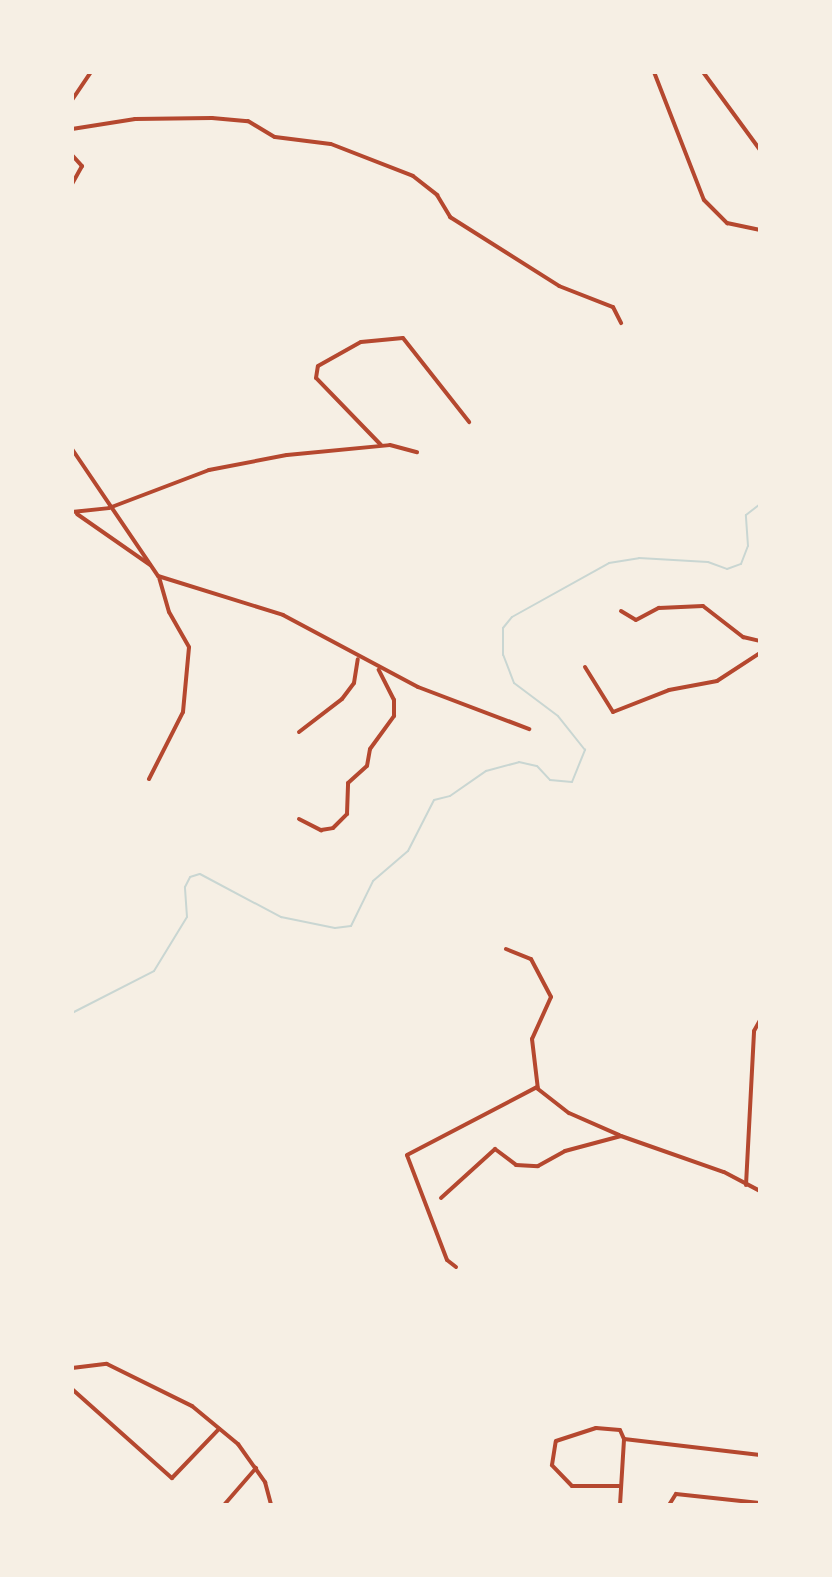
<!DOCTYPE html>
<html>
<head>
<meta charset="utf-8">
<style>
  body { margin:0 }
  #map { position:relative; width:832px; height:1577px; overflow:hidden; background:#f6efe4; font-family:Roboto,sans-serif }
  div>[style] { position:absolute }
  .stream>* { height:2px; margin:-1px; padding:0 1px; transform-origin:1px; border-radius:1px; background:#c9d6d2 }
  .minor>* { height:4px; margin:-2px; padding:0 2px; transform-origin:2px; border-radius:2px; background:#b5482f }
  span { translate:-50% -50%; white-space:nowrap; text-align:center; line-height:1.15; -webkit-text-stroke:8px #f6efe4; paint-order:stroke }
  .frame { position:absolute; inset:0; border:74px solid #f6efe4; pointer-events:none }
</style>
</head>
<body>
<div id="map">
  <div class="stream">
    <div style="left:72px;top:1013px;width:92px;rotate:-27.1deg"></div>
    <div style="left:154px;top:971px;width:63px;rotate:-58.6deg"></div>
    <div style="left:187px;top:917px;width:30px;rotate:-94deg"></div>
    <div style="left:185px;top:887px;width:11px;rotate:-63deg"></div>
    <div style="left:190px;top:877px;width:10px;rotate:-17deg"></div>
    <div style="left:200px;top:874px;width:92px;rotate:28deg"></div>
    <div style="left:281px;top:917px;width:55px;rotate:11.5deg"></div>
    <div style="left:335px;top:928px;width:16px;rotate:-7deg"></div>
    <div style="left:351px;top:926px;width:50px;rotate:-63.9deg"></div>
    <div style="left:373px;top:881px;width:46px;rotate:-40.6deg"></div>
    <div style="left:408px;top:851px;width:57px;rotate:-63deg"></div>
    <div style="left:434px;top:800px;width:16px;rotate:-14deg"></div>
    <div style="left:450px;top:796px;width:44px;rotate:-34.8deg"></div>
    <div style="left:486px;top:771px;width:34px;rotate:-15deg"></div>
    <div style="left:519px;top:762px;width:18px;rotate:13deg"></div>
    <div style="left:537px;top:766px;width:19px;rotate:47deg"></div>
    <div style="left:550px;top:780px;width:22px;rotate:5deg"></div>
    <div style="left:572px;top:782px;width:35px;rotate:-68deg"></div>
    <div style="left:585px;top:750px;width:43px;rotate:-128.5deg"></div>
    <div style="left:558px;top:716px;width:55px;rotate:-143.1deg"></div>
    <div style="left:514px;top:683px;width:30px;rotate:-111deg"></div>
    <div style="left:503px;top:655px;width:27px;rotate:-90deg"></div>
    <div style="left:503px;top:628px;width:14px;rotate:-51deg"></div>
    <div style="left:512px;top:617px;width:111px;rotate:-29.1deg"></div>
    <div style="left:609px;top:563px;width:30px;rotate:-9deg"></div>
    <div style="left:639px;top:558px;width:69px;rotate:3.3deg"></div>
    <div style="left:708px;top:562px;width:20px;rotate:20deg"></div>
    <div style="left:727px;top:569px;width:15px;rotate:-20deg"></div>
    <div style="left:741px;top:564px;width:19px;rotate:-69deg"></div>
    <div style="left:748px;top:546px;width:31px;rotate:-94deg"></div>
    <div style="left:746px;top:515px;width:18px;rotate:-38deg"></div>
  </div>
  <div class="minor">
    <div style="left:654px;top:72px;width:137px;rotate:68.7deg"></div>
    <div style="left:704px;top:200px;width:33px;rotate:45deg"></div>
    <div style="left:727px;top:223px;width:34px;rotate:12deg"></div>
    <div style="left:703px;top:72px;width:97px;rotate:53.8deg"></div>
    <div style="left:72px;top:100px;width:34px;rotate:-56deg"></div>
    <div style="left:72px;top:129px;width:64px;rotate:-9deg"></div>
    <div style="left:135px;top:119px;width:77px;rotate:-0.7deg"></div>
    <div style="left:212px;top:118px;width:36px;rotate:5deg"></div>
    <div style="left:248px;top:121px;width:31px;rotate:31deg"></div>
    <div style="left:275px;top:137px;width:56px;rotate:7.1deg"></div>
    <div style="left:331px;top:144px;width:88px;rotate:21.3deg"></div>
    <div style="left:413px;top:176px;width:31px;rotate:38deg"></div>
    <div style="left:437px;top:195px;width:26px;rotate:59deg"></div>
    <div style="left:450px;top:217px;width:129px;rotate:32.3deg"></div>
    <div style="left:559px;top:286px;width:58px;rotate:21.3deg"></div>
    <div style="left:613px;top:307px;width:18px;rotate:63deg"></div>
    <div style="left:72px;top:155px;width:15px;rotate:48deg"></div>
    <div style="left:82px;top:166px;width:21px;rotate:119deg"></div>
    <div style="left:381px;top:445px;width:93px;rotate:-134.1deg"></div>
    <div style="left:316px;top:378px;width:12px;rotate:-81deg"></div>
    <div style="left:318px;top:366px;width:49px;rotate:-29.2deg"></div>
    <div style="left:361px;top:342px;width:42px;rotate:-5.4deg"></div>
    <div style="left:403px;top:338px;width:107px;rotate:51.8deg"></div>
    <div style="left:72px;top:449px;width:153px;rotate:55.9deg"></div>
    <div style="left:158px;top:576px;width:131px;rotate:17.3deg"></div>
    <div style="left:283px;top:615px;width:153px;rotate:28.1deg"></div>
    <div style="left:418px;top:687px;width:119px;rotate:20.7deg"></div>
    <div style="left:72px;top:512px;width:37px;rotate:-6deg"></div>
    <div style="left:109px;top:508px;width:107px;rotate:-20.8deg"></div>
    <div style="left:209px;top:470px;width:79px;rotate:-10.9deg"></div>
    <div style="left:287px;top:455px;width:103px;rotate:-5.5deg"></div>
    <div style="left:390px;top:445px;width:28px;rotate:15deg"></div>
    <div style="left:77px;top:514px;width:89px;rotate:34.9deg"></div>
    <div style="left:621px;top:611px;width:17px;rotate:31deg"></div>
    <div style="left:636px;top:620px;width:26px;rotate:-28deg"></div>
    <div style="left:659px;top:608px;width:44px;rotate:-2.6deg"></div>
    <div style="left:703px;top:606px;width:51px;rotate:37.8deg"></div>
    <div style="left:743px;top:637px;width:17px;rotate:13deg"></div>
    <div style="left:585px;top:667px;width:53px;rotate:58.1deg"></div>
    <div style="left:613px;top:712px;width:60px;rotate:-21.4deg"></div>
    <div style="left:669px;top:690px;width:49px;rotate:-10.6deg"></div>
    <div style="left:717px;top:681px;width:51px;rotate:-33.1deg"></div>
    <div style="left:299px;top:732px;width:54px;rotate:-37.5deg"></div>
    <div style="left:342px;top:699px;width:20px;rotate:-53deg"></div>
    <div style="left:354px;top:683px;width:24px;rotate:-81deg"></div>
    <div style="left:149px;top:779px;width:75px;rotate:-63.1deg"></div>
    <div style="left:183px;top:712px;width:65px;rotate:-84.7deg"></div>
    <div style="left:189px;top:647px;width:40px;rotate:-119.7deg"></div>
    <div style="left:169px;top:612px;width:35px;rotate:-106deg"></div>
    <div style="left:299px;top:819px;width:25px;rotate:27deg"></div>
    <div style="left:321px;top:830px;width:12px;rotate:-9deg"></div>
    <div style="left:333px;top:828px;width:20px;rotate:-45deg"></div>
    <div style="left:347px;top:814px;width:31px;rotate:-88deg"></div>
    <div style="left:348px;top:783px;width:25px;rotate:-42deg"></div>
    <div style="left:367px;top:766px;width:17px;rotate:-80deg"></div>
    <div style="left:370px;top:749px;width:41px;rotate:-54deg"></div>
    <div style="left:394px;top:716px;width:16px;rotate:-90deg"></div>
    <div style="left:394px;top:700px;width:34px;rotate:-117deg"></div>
    <div style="left:506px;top:949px;width:27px;rotate:22deg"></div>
    <div style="left:531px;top:959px;width:43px;rotate:62.2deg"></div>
    <div style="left:551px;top:997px;width:46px;rotate:114.3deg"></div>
    <div style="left:532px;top:1039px;width:50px;rotate:83.2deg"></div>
    <div style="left:538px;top:1089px;width:39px;rotate:38deg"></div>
    <div style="left:569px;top:1113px;width:55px;rotate:23.7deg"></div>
    <div style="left:746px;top:1185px;width:154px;rotate:-87deg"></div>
    <div style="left:754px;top:1031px;width:13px;rotate:-61deg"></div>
    <div style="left:441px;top:1198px;width:73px;rotate:-42.2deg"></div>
    <div style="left:495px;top:1149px;width:26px;rotate:37deg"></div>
    <div style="left:516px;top:1165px;width:22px;rotate:3deg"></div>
    <div style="left:538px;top:1166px;width:31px;rotate:-29deg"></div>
    <div style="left:565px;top:1151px;width:58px;rotate:-15deg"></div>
    <div style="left:621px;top:1136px;width:109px;rotate:19.3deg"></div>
    <div style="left:724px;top:1172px;width:41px;rotate:27.8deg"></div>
    <div style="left:456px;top:1267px;width:11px;rotate:-142deg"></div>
    <div style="left:447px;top:1260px;width:112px;rotate:-110.9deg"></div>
    <div style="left:407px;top:1155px;width:147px;rotate:-27.6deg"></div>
    <div style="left:72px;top:1368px;width:35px;rotate:-7deg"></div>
    <div style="left:107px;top:1364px;width:95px;rotate:26.3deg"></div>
    <div style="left:192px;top:1406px;width:60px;rotate:39.6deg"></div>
    <div style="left:238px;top:1444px;width:47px;rotate:54.6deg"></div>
    <div style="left:265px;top:1482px;width:24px;rotate:75deg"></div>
    <div style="left:72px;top:1389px;width:134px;rotate:41.7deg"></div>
    <div style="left:172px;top:1478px;width:68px;rotate:-46.2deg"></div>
    <div style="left:619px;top:1486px;width:47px;rotate:180deg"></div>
    <div style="left:572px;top:1486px;width:29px;rotate:-134deg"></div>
    <div style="left:552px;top:1465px;width:24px;rotate:-81deg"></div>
    <div style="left:556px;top:1441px;width:42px;rotate:-18deg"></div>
    <div style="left:596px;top:1428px;width:24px;rotate:5deg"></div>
    <div style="left:620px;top:1430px;width:10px;rotate:66deg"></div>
    <div style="left:624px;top:1439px;width:137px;rotate:6.7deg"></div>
    <div style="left:224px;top:1505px;width:49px;rotate:-49.1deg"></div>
    <div style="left:620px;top:1505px;width:66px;rotate:-86.5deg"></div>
    <div style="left:669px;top:1505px;width:13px;rotate:-58deg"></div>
    <div style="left:676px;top:1494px;width:84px;rotate:6.1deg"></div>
  </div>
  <div class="frame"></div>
</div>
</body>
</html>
